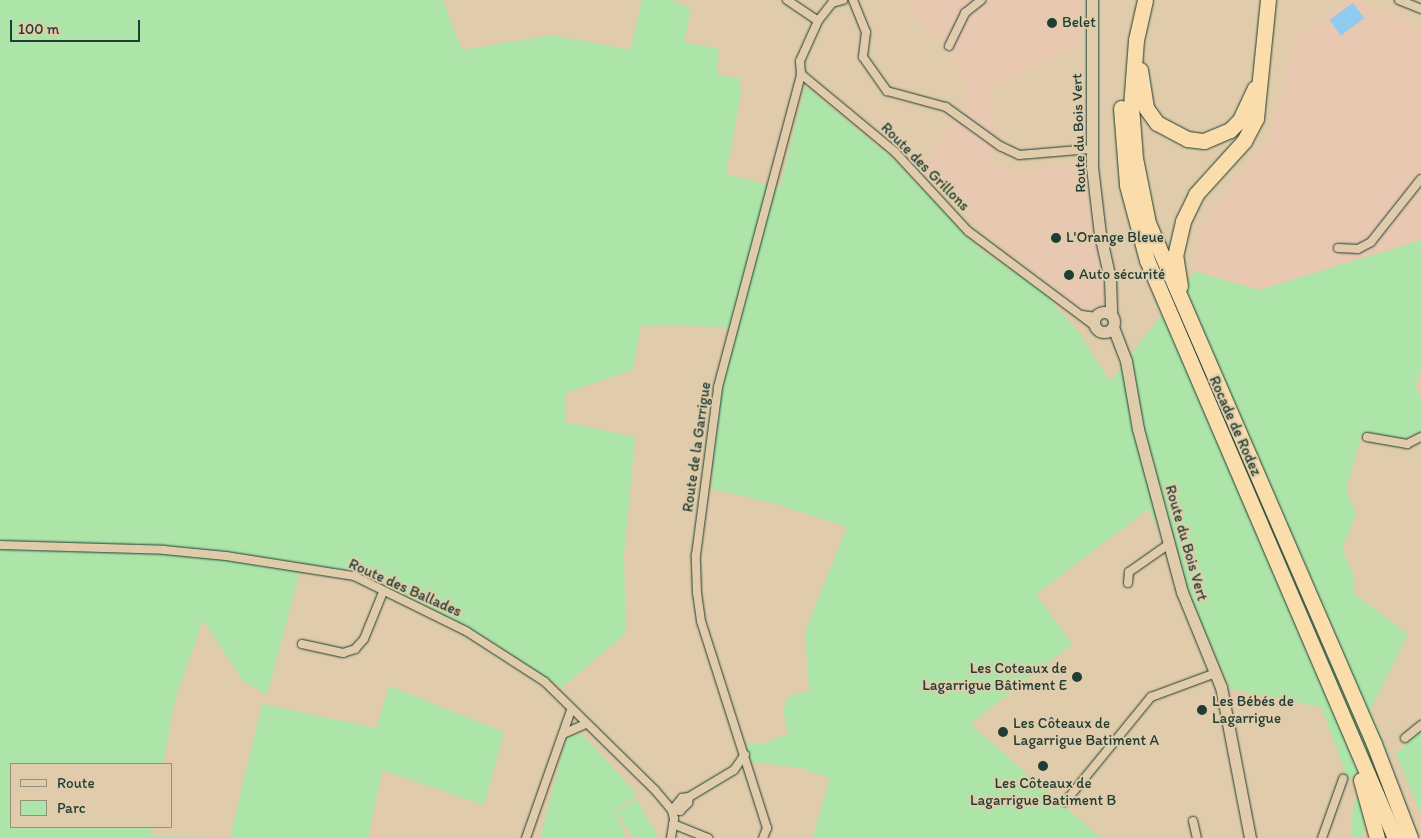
<!DOCTYPE html>
<html>
<head>
<meta charset="utf-8">
<style>
  body { margin:0 }
  #map { position:relative; width:1421px; height:838px; overflow:hidden; background:#e0ccaa; font-family:Itim,sans-serif }
  div>[style] { position:absolute }
  .built>* { inset:0; background:#e8c8b0 }
  .green>* { inset:0; background:#ade4a8 }
  .water>* { inset:0; background:#8ecbee; transform-origin:0 0 }
  .roads { filter:drop-shadow(0 0 1px #1f3d34) drop-shadow(0 0 1px #1f3d34) }
  .street>* { height:8px; margin:-4px; padding:0 4px; transform-origin:4px; border-radius:4px; background:#e0ccaa }
  .secondary>* { height:11px; margin:-5.5px; padding:0 5.5px; transform-origin:5.5px; border-radius:5.5px; background:#e0ccaa }
  .secondary>.ring { margin:-5.5px; padding:0; box-sizing:content-box; background:none; border:11px solid #e0ccaa; border-radius:50% }
  .highway>* { height:15px; margin:-7.5px; padding:0 7.5px; transform-origin:7.5px; border-radius:7.5px; background:#faddab }
  .dots>* { width:14px; height:14px; translate:-50% -50%; box-sizing:border-box; border:2px solid #e0ccaa; border-radius:50% }
  span { translate:-50% -50%; white-space:nowrap; text-align:center; line-height:1.15; -webkit-text-stroke:4px #e0ccaa; paint-order:stroke }
  .poi-label { font-size:15px; color:#1f3d34 }
  .left { translate:0 -50%; text-align:left }
  .right { translate:-100% -50%; text-align:right }
  .street-label { font-size:15px; color:#1f3d34 }
  .legend { position:absolute; left:10px; top:763px; width:162px; height:65px; box-sizing:border-box; background:#e0ccaa; border:1px solid #93937b; margin:0; padding:6px 9px; list-style:none; font-size:15px; color:#1f3d34 }
  .legend li { display:flex; align-items:center; gap:10px; height:25px }
  .legend b { width:25px; border:1px solid #93937b }
  .scale { position:absolute; left:10px; top:20px; width:130px; height:22px; box-sizing:border-box; border:2px solid #1f3d34; border-top:0; padding-left:6px; font-size:15px; line-height:18px; white-space:nowrap; color:#1f3d34; -webkit-text-stroke:4px #e0ccaa; paint-order:stroke }
</style>
</head>
<body>
<div id="map">
  <div class="built">
    <div style="clip-path:polygon(910px 0,1080px 0,1080px 44px,989px 90px,994px 164px,1021px 174px,1086px 161px,1105px 301px,1082px 312px,932px 186px,919px 167px,973px 97px,945px 44px,918px 21px)"></div>
    <div style="clip-path:polygon(1348px 0,1357px 0,1421px 28px,1421px 240px,1259px 290px,1195px 271px,1196px 241px,1212px 211px,1270px 137px,1298px 34px)"></div>
  </div>
  <div class="green">
    <div style="clip-path:polygon(0 0,443px 0,462px 50px,552px 35px,630px 50px,642px 0,673px 0,691px 9px,684px 42px,719px 49px,717px 75px,739px 78px,741px 93px,726px 174px,780px 188px,805px 86px,893px 159px,981px 250px,1042px 291px,1079px 332px,1110px 382px,1195px 271px,1259px 290px,1421px 240px,1421px 371px,1415px 385px,1421px 399px,1421px 431px,1405px 438px,1362px 433px,1346px 490px,1356px 513px,1342px 549px,1355px 579px,1353px 593px,1408px 634px,1370px 710px,1389px 755px,1348px 779px,1321px 707px,1231px 689px,1149px 509px,1036px 594px,1072px 644px,970px 724px,1101px 838px,812px 838px,830px 779px,801px 768px,751px 762px,745px 743px,762px 744px,788px 734px,783px 710px,788px 696px,809px 691px,805px 631px,847px 527px,773px 503px,712px 489px,716px 390px,730px 327px,641px 325px,633px 370px,565px 393px,566px 422px,635px 437px,624px 555px,626px 633px,562px 688px,487px 638px,360px 572px,302px 565px,267px 695px,243px 681px,203px 620px,175px 699px,163px 764px,11px 764px,11px 827px,152px 827px,151px 836px,230px 837px,262px 704px,376px 728px,389px 686px,504px 732px,484px 805px,382px 770px,368px 838px,0 838px)"></div>
    <div style="clip-path:polygon(1421px 731px,1421px 814px,1396px 754px)"></div>
    <div style="clip-path:polygon(581px 733px,638px 795px,615px 810px,627px 838px,540px 838px,566px 738px)"></div>
    <div style="clip-path:polygon(1360px 794px,1364px 826px,1363px 838px,1351px 838px,1353px 806px)"></div>
    <div style="clip-path:polygon(637px 799px,637px 800px,659px 838px,633px 838px,617px 811px)"></div>
  </div>
  <div class="water">
    <div style="left:1353px;top:3px;width:19px;height:29px;rotate:54deg"></div>
  </div>
  <div class="roads">
    <div class="street">
      <div style="left:787px;top:0;width:37px;rotate:34deg"></div>
      <div style="left:843px;top:0;width:11px;rotate:165deg"></div>
      <div style="left:832px;top:3px;width:23px;rotate:128deg"></div>
      <div style="left:818px;top:21px;width:44px;rotate:114.2deg"></div>
      <div style="left:800px;top:61px;width:13px;rotate:86deg"></div>
      <div style="left:801px;top:74px;width:122px;rotate:39.7deg"></div>
      <div style="left:895px;top:152px;width:108px;rotate:47.3deg"></div>
      <div style="left:968px;top:231px;width:159px;rotate:36.8deg"></div>
      <div style="left:853px;top:0;width:35px;rotate:68deg"></div>
      <div style="left:866px;top:32px;width:25px;rotate:97deg"></div>
      <div style="left:863px;top:57px;width:42px;rotate:54.8deg"></div>
      <div style="left:887px;top:91px;width:61px;rotate:15.2deg"></div>
      <div style="left:946px;top:107px;width:67px;rotate:35.8deg"></div>
      <div style="left:1000px;top:146px;width:21px;rotate:25deg"></div>
      <div style="left:1019px;top:155px;width:72px;rotate:-4.8deg"></div>
      <div style="left:1399px;top:0;width:24px;rotate:22deg"></div>
      <div style="left:949px;top:46px;width:37px;rotate:-64deg"></div>
      <div style="left:965px;top:13px;width:21px;rotate:-39deg"></div>
      <div style="left:1338px;top:248px;width:20px;rotate:3deg"></div>
      <div style="left:1358px;top:249px;width:15px;rotate:-28deg"></div>
      <div style="left:1371px;top:242px;width:80px;rotate:-51.6deg"></div>
      <div style="left:1082px;top:315px;width:14px;rotate:8deg"></div>
      <div style="left:1367px;top:437px;width:41px;rotate:9.9deg"></div>
      <div style="left:1407px;top:444px;width:16px;rotate:-27deg"></div>
      <div style="left:0;top:545px;width:164px;rotate:1.7deg"></div>
      <div style="left:164px;top:550px;width:62px;rotate:5.5deg"></div>
      <div style="left:226px;top:556px;width:130px;rotate:8.9deg"></div>
      <div style="left:354px;top:576px;width:125px;rotate:26.2deg"></div>
      <div style="left:466px;top:631px;width:94px;rotate:32.8deg"></div>
      <div style="left:545px;top:682px;width:154px;rotate:44.5deg"></div>
      <div style="left:655px;top:790px;width:26px;rotate:50deg"></div>
      <div style="left:672px;top:810px;width:9px;rotate:77deg"></div>
      <div style="left:674px;top:819px;width:19px;rotate:99deg"></div>
      <div style="left:1128px;top:583px;width:11px;rotate:-85deg"></div>
      <div style="left:1129px;top:572px;width:49px;rotate:-35deg"></div>
      <div style="left:302px;top:644px;width:42px;rotate:12.4deg"></div>
      <div style="left:343px;top:653px;width:13px;rotate:-18deg"></div>
      <div style="left:355px;top:649px;width:13px;rotate:-48deg"></div>
      <div style="left:364px;top:639px;width:51px;rotate:-68deg"></div>
      <div style="left:563px;top:734px;width:24px;rotate:-24deg"></div>
      <div style="left:1405px;top:738px;width:21px;rotate:-39deg"></div>
      <div style="left:689px;top:797px;width:6px;rotate:99deg"></div>
      <div style="left:688px;top:803px;width:11px;rotate:135deg"></div>
      <div style="left:680px;top:811px;width:8px;rotate:-173deg"></div>
      <div style="left:672px;top:810px;width:16px;rotate:-50deg"></div>
      <div style="left:682px;top:798px;width:7px;rotate:-8deg"></div>
      <div style="left:689px;top:797px;width:52px;rotate:-31deg"></div>
      <div style="left:734px;top:770px;width:19px;rotate:-55deg"></div>
      <div style="left:1065px;top:802px;width:136px;rotate:-50.7deg"></div>
      <div style="left:1151px;top:697px;width:69px;rotate:-20.3deg"></div>
      <div style="left:1193px;top:821px;width:17px;rotate:77deg"></div>
      <div style="left:673px;top:824px;width:38px;rotate:22deg"></div>
      <div style="left:526px;top:838px;width:136px;rotate:-70.6deg"></div>
      <div style="left:763px;top:838px;width:11px;rotate:-68deg"></div>
      <div style="left:767px;top:828px;width:217px;rotate:-107.7deg"></div>
      <div style="left:701px;top:621px;width:28px;rotate:-98deg"></div>
      <div style="left:697px;top:593px;width:38px;rotate:-92deg"></div>
      <div style="left:696px;top:555px;width:169px;rotate:-82.5deg"></div>
      <div style="left:718px;top:387px;width:324px;rotate:-75.1deg"></div>
      <div style="left:1322px;top:838px;width:63px;rotate:-70.4deg"></div>
    </div>
    <div class="secondary">
      <div style="left:1092px;top:0;width:167px;rotate:90deg"></div>
      <div style="left:1092px;top:167px;width:67px;rotate:83.2deg"></div>
      <div style="left:1100px;top:234px;width:46px;rotate:77.5deg"></div>
      <div style="left:1110px;top:279px;width:36px;rotate:88deg"></div>
      <div class="ring" style="left:1094px;top:312px;width:9px;height:9px"></div>
      <div style="left:1113px;top:327px;width:36px;rotate:69deg"></div>
      <div style="left:1126px;top:361px;width:69px;rotate:80deg"></div>
      <div style="left:1138px;top:429px;width:169px;rotate:74.9deg"></div>
      <div style="left:1182px;top:592px;width:103px;rotate:67.7deg"></div>
      <div style="left:1221px;top:687px;width:154px;rotate:79.1deg"></div>
    </div>
    <div class="highway">
      <div style="left:1145px;top:0;width:41px;rotate:102.7deg"></div>
      <div style="left:1136px;top:40px;width:66px;rotate:94.3deg"></div>
      <div style="left:1131px;top:106px;width:52px;rotate:85.6deg"></div>
      <div style="left:1135px;top:158px;width:66px;rotate:78.7deg"></div>
      <div style="left:1148px;top:223px;width:568px;rotate:66.55deg"></div>
      <div style="left:1374px;top:744px;width:101px;rotate:69deg"></div>
      <div style="left:1140px;top:70px;width:38px;rotate:81deg"></div>
      <div style="left:1146px;top:108px;width:19px;rotate:54deg"></div>
      <div style="left:1157px;top:123px;width:34px;rotate:28deg"></div>
      <div style="left:1187px;top:139px;width:17px;rotate:7deg"></div>
      <div style="left:1204px;top:141px;width:28px;rotate:-23deg"></div>
      <div style="left:1230px;top:130px;width:14px;rotate:-45deg"></div>
      <div style="left:1240px;top:120px;width:35px;rotate:-65deg"></div>
      <div style="left:1121px;top:108px;width:77px;rotate:85.5deg"></div>
      <div style="left:1127px;top:185px;width:78px;rotate:75.1deg"></div>
      <div style="left:1147px;top:260px;width:629px;rotate:66.78deg"></div>
      <div style="left:1180px;top:286px;width:30px;rotate:-99deg"></div>
      <div style="left:1175px;top:256px;width:36px;rotate:-77deg"></div>
      <div style="left:1183px;top:221px;width:30px;rotate:-64deg"></div>
      <div style="left:1196px;top:194px;width:72px;rotate:-47.8deg"></div>
      <div style="left:1244px;top:141px;width:26px;rotate:-62deg"></div>
      <div style="left:1256px;top:118px;width:119px;rotate:-84.2deg"></div>
      <div style="left:1361px;top:780px;width:60px;rotate:74.6deg"></div>
    </div>
  </div>
  <div class="dots">
    <div style="left:1052px;top:23px;background:#1f3d34"></div>
    <div style="left:1056px;top:238px;background:#1f3d34"></div>
    <div style="left:1069px;top:275px;background:#1f3d34"></div>
    <div style="left:1077px;top:677px;background:#1f3d34"></div>
    <div style="left:1202px;top:710px;background:#1f3d34"></div>
    <div style="left:1003px;top:732px;background:#1f3d34"></div>
    <div style="left:1043px;top:766px;background:#1f3d34"></div>
  </div>
  <div class="poi-label">
    <span class="left" style="left:1062px;top:23px">Belet</span>
    <span class="left" style="left:1066px;top:238px">L'Orange Bleue</span>
    <span class="left" style="left:1079px;top:275px">Auto sécurité</span>
    <span class="right" style="left:1067px;top:677px">Les Coteaux de<br>Lagarrigue Bâtiment E</span>
    <span class="left" style="left:1212px;top:710px">Les Bébés de<br>Lagarrigue</span>
    <span class="left" style="left:1013px;top:732px">Les Côteaux de<br>Lagarrigue Batiment A</span>
    <span style="left:1043px;top:792px">Les Côteaux de<br>Lagarrigue Batiment B</span>
  </div>
  <div class="street-label">
    <span style="left:1079px;top:133px;rotate:-92deg">Route du Bois Vert</span>
    <span style="left:925px;top:167px;rotate:45deg">Route des Grillons</span>
    <span style="left:1235px;top:426px;rotate:66deg">Rocade de Rodez</span>
    <span style="left:697px;top:447px;rotate:-82deg">Route de la Garrigue</span>
    <span style="left:1186px;top:543px;rotate:74deg">Route du Bois Vert</span>
    <span style="left:405px;top:588px;rotate:24deg">Route des Ballades</span>
  </div>
  <ul class="legend">
  <li><b style="height:6px;background:#e0ccaa"></b>Route</li>
  <li><b style="height:14px;background:#ade4a8"></b>Parc</li>
  </ul>
  <div class="scale">100 m</div>
</div>
</body>
</html>
